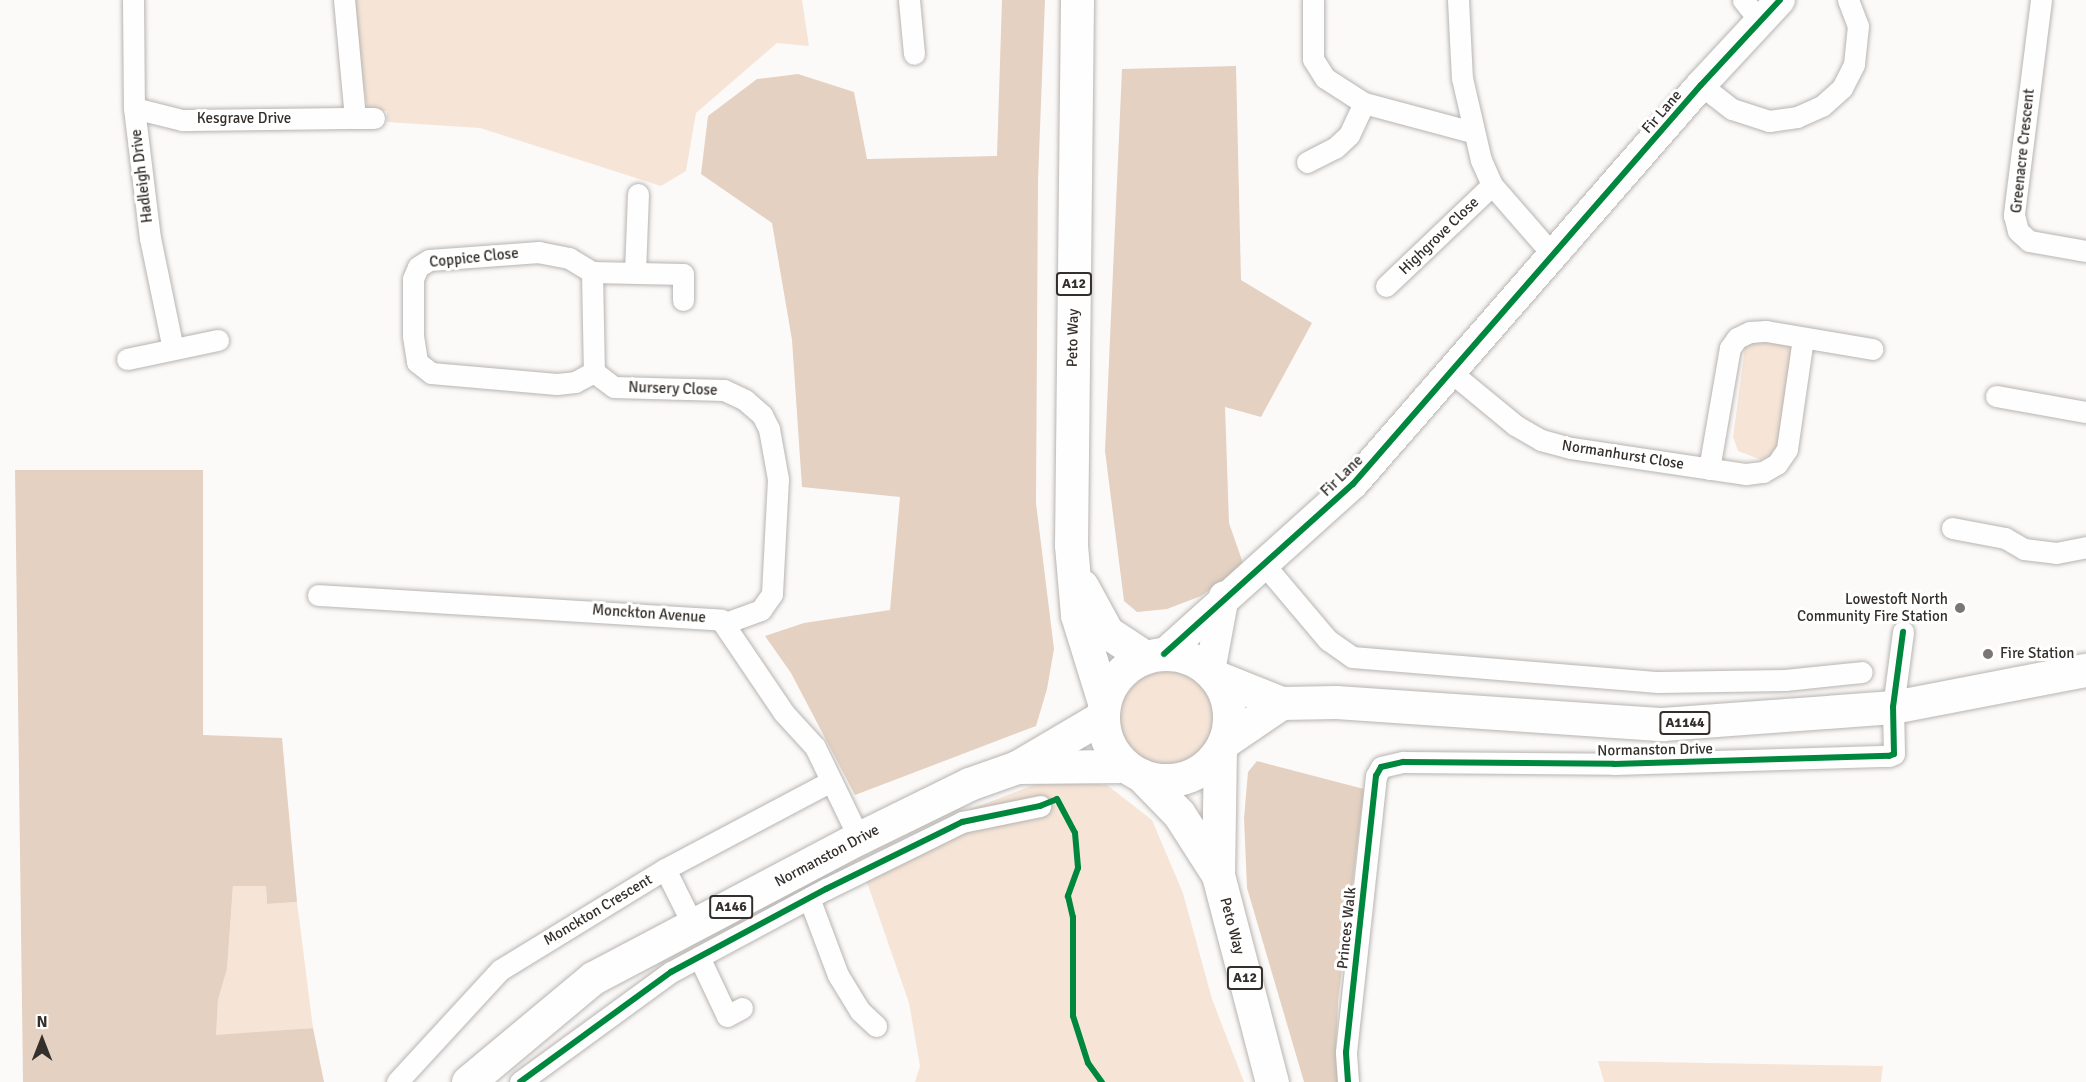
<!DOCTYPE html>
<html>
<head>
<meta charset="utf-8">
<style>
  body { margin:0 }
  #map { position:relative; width:2086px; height:1082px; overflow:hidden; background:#fcfaf9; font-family:Signika,sans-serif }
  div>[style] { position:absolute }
  .green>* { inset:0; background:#f6e5d7 }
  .round { border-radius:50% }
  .forest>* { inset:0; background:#e4d1c1 }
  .roads { filter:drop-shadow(0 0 2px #b7b4b1) drop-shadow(0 0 2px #b7b4b1) }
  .street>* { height:21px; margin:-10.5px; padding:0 10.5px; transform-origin:10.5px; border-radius:10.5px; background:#fffefe }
  .secondary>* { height:30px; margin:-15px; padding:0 15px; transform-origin:15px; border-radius:15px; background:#fffefe }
  .primary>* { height:33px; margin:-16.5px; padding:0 16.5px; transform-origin:16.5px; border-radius:16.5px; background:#fffefe }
  .highway>* { height:33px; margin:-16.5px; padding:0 16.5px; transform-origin:16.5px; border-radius:16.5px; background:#fffefe }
  .highway>.ring { margin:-16.5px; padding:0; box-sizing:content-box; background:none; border:33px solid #fffefe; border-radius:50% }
  .cycleway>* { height:6px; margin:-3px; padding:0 3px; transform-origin:3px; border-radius:3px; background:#00873e }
  .dots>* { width:16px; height:16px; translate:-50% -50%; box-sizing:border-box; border:3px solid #fff; border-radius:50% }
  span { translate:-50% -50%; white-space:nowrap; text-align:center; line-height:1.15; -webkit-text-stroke:6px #fff; paint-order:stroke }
  .shield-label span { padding:2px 4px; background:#fff; border:2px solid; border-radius:4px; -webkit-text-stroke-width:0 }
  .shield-label { font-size:14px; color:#352f2b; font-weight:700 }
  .street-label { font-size:15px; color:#352f2b }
  .poi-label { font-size:15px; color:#352f2b }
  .right { translate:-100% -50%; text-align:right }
  .left { translate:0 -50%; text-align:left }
  .north { position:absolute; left:12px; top:1010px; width:60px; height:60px; -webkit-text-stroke:4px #fff; paint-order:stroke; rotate:0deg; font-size:16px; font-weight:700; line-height:24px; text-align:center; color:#352f2b }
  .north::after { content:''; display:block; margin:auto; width:21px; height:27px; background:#352f2b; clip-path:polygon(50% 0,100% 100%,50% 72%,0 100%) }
</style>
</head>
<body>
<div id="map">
  <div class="green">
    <div style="clip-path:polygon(351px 0,802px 0,809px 46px,777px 43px,696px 113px,686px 171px,661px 186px,480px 128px,387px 122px,387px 111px,368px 110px,351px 22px)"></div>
    <div style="clip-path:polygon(1750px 341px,1785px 341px,1793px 355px,1781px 445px,1770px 457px,1762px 460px,1738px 451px,1733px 437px,1745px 347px)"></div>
    <div class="round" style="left:1119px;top:671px;width:94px;height:94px"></div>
    <div style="clip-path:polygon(1052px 778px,1107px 785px,1152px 820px,1183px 893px,1212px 999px,1244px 1082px,915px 1082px,920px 1066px,909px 1003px,862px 868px,963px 812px)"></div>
    <div style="clip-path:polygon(233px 886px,266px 886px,267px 904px,297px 902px,313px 1028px,215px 1036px,218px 1000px,227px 969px)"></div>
    <div style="clip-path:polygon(1598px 1061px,1883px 1066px,1881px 1082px,1604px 1082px)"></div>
  </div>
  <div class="forest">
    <div style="clip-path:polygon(1002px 0,1045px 0,1038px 180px,1036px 503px,1054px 649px,1047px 689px,1036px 726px,855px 795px,791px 673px,765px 636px,804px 623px,890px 610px,900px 497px,802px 487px,792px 340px,772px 223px,701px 174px,708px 116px,757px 79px,798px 74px,854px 92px,867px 159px,997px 156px)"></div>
    <div style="clip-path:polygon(1236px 66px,1241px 280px,1312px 323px,1261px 417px,1225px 407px,1229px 523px,1244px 566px,1201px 596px,1167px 609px,1137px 612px,1124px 601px,1105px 451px,1122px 69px)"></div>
    <div style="clip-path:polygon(15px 470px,203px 470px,203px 735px,282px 738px,297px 902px,267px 904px,266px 886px,233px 886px,227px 969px,218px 1000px,216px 1035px,313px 1028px,324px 1082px,23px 1082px)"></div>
    <div style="clip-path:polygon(1257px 761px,1364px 789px,1338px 1002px,1336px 1047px,1341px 1082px,1304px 1082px,1247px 888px,1244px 818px,1248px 772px)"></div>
  </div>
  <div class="roads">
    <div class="street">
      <div style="left:133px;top:0;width:108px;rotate:89.5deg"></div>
      <div style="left:134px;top:108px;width:131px;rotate:83deg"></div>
      <div style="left:150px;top:238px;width:113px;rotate:78.3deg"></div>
      <div style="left:909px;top:0;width:54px;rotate:84.7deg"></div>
      <div style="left:1313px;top:0;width:59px;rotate:90deg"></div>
      <div style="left:1313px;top:59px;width:22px;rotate:58deg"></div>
      <div style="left:1325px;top:78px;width:46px;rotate:32.7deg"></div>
      <div style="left:1364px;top:103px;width:112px;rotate:15deg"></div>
      <div style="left:1458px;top:0;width:78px;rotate:87.1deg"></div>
      <div style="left:1462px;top:78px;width:84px;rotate:77deg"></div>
      <div style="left:1481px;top:160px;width:27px;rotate:66deg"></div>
      <div style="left:1492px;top:185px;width:94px;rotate:48.9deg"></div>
      <div style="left:1743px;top:0;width:27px;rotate:51deg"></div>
      <div style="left:2041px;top:0;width:217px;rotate:97.2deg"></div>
      <div style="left:2014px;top:215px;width:16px;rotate:76deg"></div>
      <div style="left:2018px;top:231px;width:15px;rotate:42deg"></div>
      <div style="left:2029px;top:241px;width:58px;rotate:10deg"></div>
      <div style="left:1701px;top:85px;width:39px;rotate:38deg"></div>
      <div style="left:1732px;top:109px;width:39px;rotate:18deg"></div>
      <div style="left:1769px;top:121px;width:28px;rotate:-8deg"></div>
      <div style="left:1797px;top:117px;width:27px;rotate:-24deg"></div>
      <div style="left:1822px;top:106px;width:27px;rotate:-42deg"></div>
      <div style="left:1842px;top:88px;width:27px;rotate:-63deg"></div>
      <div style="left:1854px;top:64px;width:38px;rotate:-84deg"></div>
      <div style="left:1858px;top:26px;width:28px;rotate:-111deg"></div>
      <div style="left:134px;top:108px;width:49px;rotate:14deg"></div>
      <div style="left:182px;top:120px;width:173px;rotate:-0.7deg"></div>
      <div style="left:355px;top:118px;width:119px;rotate:-95.3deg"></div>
      <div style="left:355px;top:118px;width:19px"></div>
      <div style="left:1307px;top:162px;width:31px;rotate:-27deg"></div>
      <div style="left:1335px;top:148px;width:19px;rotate:-43deg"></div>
      <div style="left:1349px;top:135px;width:35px;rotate:-65deg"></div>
      <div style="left:592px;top:272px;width:27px;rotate:-149deg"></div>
      <div style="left:569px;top:258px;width:31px;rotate:-169deg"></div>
      <div style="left:539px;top:252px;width:110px;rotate:175.8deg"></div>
      <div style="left:429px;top:260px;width:13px;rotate:148deg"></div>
      <div style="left:418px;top:267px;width:13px;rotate:113deg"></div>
      <div style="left:413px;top:279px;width:57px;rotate:90deg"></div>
      <div style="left:413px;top:336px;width:26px;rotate:81deg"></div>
      <div style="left:417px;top:362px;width:18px;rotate:38deg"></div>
      <div style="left:431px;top:373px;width:126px;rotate:5deg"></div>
      <div style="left:557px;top:384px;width:18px;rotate:-6deg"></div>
      <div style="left:575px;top:382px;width:21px;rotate:-28deg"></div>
      <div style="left:635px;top:272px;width:78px;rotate:-87.8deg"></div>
      <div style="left:1386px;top:286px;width:146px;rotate:-43.6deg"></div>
      <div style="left:683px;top:300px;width:26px;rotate:-90deg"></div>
      <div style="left:683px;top:274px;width:91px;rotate:-178.7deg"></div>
      <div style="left:592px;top:272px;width:100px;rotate:88.9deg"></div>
      <div style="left:594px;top:372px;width:25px;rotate:37deg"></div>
      <div style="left:614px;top:387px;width:110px;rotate:1.6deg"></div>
      <div style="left:724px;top:390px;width:23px;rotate:25deg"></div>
      <div style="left:745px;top:400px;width:23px;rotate:41deg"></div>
      <div style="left:762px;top:415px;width:16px;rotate:63deg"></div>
      <div style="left:769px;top:429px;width:51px;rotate:79.8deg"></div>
      <div style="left:778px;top:479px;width:115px;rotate:93deg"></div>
      <div style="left:772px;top:594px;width:19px;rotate:125deg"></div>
      <div style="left:761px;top:610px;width:38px;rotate:160deg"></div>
      <div style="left:127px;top:359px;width:93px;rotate:-11.8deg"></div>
      <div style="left:1452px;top:373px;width:82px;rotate:39.5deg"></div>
      <div style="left:1515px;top:425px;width:30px;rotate:30deg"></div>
      <div style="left:1541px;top:440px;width:31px;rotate:15deg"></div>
      <div style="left:1571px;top:448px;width:177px;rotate:8.5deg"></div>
      <div style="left:1746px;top:474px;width:17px;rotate:-7deg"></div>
      <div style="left:1763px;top:472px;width:16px;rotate:-30deg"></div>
      <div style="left:1777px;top:464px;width:18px;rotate:-56deg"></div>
      <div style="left:1787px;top:449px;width:112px;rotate:-81.8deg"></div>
      <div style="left:1996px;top:396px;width:91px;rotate:10.1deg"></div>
      <div style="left:1709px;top:469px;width:123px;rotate:-80.2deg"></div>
      <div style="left:1730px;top:348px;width:12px;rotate:-55deg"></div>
      <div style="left:1737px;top:338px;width:14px;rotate:-25deg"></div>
      <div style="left:1750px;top:332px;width:16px;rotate:-4deg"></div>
      <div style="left:1766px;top:331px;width:108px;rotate:9.6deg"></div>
      <div style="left:1952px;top:528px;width:54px;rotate:10.7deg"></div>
      <div style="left:2005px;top:538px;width:22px;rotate:30deg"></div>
      <div style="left:2024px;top:549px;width:32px;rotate:7deg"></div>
      <div style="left:2056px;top:553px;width:31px;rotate:-11deg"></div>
      <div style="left:1262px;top:562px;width:102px;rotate:49.8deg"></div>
      <div style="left:1328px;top:640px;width:29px;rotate:35deg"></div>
      <div style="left:1352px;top:657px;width:307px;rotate:4.7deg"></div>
      <div style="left:1658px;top:682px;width:127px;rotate:-0.9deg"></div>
      <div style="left:1785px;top:680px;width:77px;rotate:-5.9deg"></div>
      <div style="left:318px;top:595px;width:404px;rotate:3.5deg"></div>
      <div style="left:721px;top:620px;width:112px;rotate:55.9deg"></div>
      <div style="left:784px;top:713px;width:46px;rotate:47.6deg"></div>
      <div style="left:815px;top:747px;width:101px;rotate:64.2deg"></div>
      <div style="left:665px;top:869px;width:65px;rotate:63.4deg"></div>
      <div style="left:809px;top:898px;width:82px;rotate:69.4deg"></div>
      <div style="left:838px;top:975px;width:42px;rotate:58.6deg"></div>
      <div style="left:860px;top:1011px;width:22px;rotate:43deg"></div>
      <div style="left:699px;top:957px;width:65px;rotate:64.6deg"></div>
      <div style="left:727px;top:1016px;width:17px;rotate:-28deg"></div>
      <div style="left:397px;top:1082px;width:152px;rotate:-47.4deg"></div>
      <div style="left:500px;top:970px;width:193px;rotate:-31.5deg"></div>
      <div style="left:665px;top:869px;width:188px;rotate:-27.9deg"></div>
      <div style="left:520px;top:1082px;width:187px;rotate:-36.1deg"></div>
      <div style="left:671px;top:972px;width:176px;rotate:-28.2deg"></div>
      <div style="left:826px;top:889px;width:152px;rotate:-26.2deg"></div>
      <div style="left:962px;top:822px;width:80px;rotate:-11.6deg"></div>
      <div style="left:1348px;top:1082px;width:30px;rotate:-94deg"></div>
      <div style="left:1346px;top:1052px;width:278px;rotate:-83.8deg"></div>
      <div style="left:1376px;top:776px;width:10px;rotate:-61deg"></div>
      <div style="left:1381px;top:767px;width:23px;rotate:-13deg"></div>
      <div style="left:1403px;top:762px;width:211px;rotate:0.5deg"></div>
      <div style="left:1614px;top:764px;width:275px;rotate:-1.7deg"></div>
      <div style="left:1889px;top:756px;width:5px;rotate:-22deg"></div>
      <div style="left:1894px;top:754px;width:47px;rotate:-91.2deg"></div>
      <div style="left:1893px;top:707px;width:76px;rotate:-82.4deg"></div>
    </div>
    <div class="secondary">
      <div style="left:1164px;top:654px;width:254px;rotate:-42deg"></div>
      <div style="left:1353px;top:484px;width:529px;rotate:-48.91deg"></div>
      <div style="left:1701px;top:85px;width:116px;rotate:-47.1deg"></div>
      <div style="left:1210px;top:671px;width:76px;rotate:-79.4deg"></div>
    </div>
    <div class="primary">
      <div style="left:1214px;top:676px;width:72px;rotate:21.9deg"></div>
      <div style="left:1281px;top:703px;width:55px;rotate:-1deg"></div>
      <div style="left:1336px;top:702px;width:327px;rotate:3.9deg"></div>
      <div style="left:1662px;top:724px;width:232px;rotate:-4.2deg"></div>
      <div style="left:1893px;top:707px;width:197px;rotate:-10.9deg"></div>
      <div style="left:1224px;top:742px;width:69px;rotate:-34.4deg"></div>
    </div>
    <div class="highway">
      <div style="left:1077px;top:0;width:545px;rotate:90.63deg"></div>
      <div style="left:1071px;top:545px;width:70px;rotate:85.1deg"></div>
      <div style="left:1077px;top:615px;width:91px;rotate:72.8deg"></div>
      <div style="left:1082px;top:586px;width:52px;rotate:61.5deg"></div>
      <div style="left:1107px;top:632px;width:45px;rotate:33.3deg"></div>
      <div class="ring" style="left:1103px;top:654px;width:93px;height:93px"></div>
      <div style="left:1017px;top:767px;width:109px;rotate:-0.5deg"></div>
      <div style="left:1141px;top:775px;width:54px;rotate:45.7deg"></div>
      <div style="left:1179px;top:814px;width:72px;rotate:57.4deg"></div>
      <div style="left:1218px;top:875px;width:214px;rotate:75.4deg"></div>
      <div style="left:1218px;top:875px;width:125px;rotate:-89.1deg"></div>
      <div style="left:468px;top:1082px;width:163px;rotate:-39.8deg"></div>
      <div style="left:593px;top:978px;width:301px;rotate:-27.8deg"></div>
      <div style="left:859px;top:838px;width:123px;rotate:-26.1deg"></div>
      <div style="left:969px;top:784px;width:51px;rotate:-19.5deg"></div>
      <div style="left:1017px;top:767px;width:99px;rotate:-30.5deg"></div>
    </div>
  </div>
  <div class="cycleway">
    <div style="left:1164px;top:654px;width:254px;rotate:-42deg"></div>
    <div style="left:1353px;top:484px;width:529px;rotate:-48.91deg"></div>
    <div style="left:1701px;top:85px;width:116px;rotate:-47.1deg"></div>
    <div style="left:520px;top:1082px;width:187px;rotate:-36.1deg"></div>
    <div style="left:671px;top:972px;width:176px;rotate:-28.2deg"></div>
    <div style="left:826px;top:889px;width:152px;rotate:-26.2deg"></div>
    <div style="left:962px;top:822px;width:80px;rotate:-11.6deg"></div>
    <div style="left:1040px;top:806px;width:18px;rotate:-22deg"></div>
    <div style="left:1057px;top:799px;width:38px;rotate:62deg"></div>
    <div style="left:1075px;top:833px;width:35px;rotate:85deg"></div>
    <div style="left:1078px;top:868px;width:30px;rotate:110deg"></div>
    <div style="left:1068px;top:896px;width:22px;rotate:77deg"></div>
    <div style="left:1073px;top:917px;width:99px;rotate:90deg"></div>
    <div style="left:1073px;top:1016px;width:49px;rotate:72.3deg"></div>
    <div style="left:1088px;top:1063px;width:24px;rotate:54deg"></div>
    <div style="left:1348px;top:1082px;width:30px;rotate:-94deg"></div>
    <div style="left:1346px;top:1052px;width:278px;rotate:-83.8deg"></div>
    <div style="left:1376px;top:776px;width:10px;rotate:-61deg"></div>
    <div style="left:1381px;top:767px;width:23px;rotate:-13deg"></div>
    <div style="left:1403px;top:762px;width:211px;rotate:0.5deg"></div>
    <div style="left:1614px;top:764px;width:275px;rotate:-1.7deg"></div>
    <div style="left:1889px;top:756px;width:5px;rotate:-22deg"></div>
    <div style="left:1894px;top:754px;width:47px;rotate:-91.2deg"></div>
    <div style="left:1893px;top:707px;width:76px;rotate:-82.4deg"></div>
  </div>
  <div class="dots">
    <div style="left:1960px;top:608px;background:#7b7673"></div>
    <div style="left:1988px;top:654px;background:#7b7673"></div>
  </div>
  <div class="shield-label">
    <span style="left:1074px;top:284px">A12</span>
    <span style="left:1685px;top:723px">A1144</span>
    <span style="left:731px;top:907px">A146</span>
    <span style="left:1245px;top:978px">A12</span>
  </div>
  <div class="street-label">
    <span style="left:1662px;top:112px;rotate:-49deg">Fir Lane</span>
    <span style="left:244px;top:119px">Kesgrave Drive</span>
    <span style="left:2023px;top:151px;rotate:-84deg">Greenacre Crescent</span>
    <span style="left:142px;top:176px;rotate:-97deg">Hadleigh Drive</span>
    <span style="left:1439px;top:236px;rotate:-44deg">Highgrove Close</span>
    <span style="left:474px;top:258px;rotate:-6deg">Coppice Close</span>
    <span style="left:1073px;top:338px;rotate:-89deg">Peto Way</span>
    <span style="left:673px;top:389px;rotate:2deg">Nursery Close</span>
    <span style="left:1623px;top:455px;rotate:9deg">Normanhurst Close</span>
    <span style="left:1342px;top:476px;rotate:-44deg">Fir Lane</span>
    <span style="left:649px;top:614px;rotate:4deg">Monckton Avenue</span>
    <span style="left:1655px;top:750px;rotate:-1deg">Normanston Drive</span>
    <span style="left:827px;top:856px;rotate:-28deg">Normanston Drive</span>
    <span style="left:598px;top:910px;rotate:-31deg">Monckton Crescent</span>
    <span style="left:1232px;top:926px;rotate:75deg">Peto Way</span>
    <span style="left:1347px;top:928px;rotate:-84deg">Princes Walk</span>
  </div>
  <div class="poi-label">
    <span class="right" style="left:1948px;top:608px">Lowestoft North<br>Community Fire Station</span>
    <span class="left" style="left:2000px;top:654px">Fire Station</span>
  </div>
  <div class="north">N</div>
</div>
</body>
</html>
